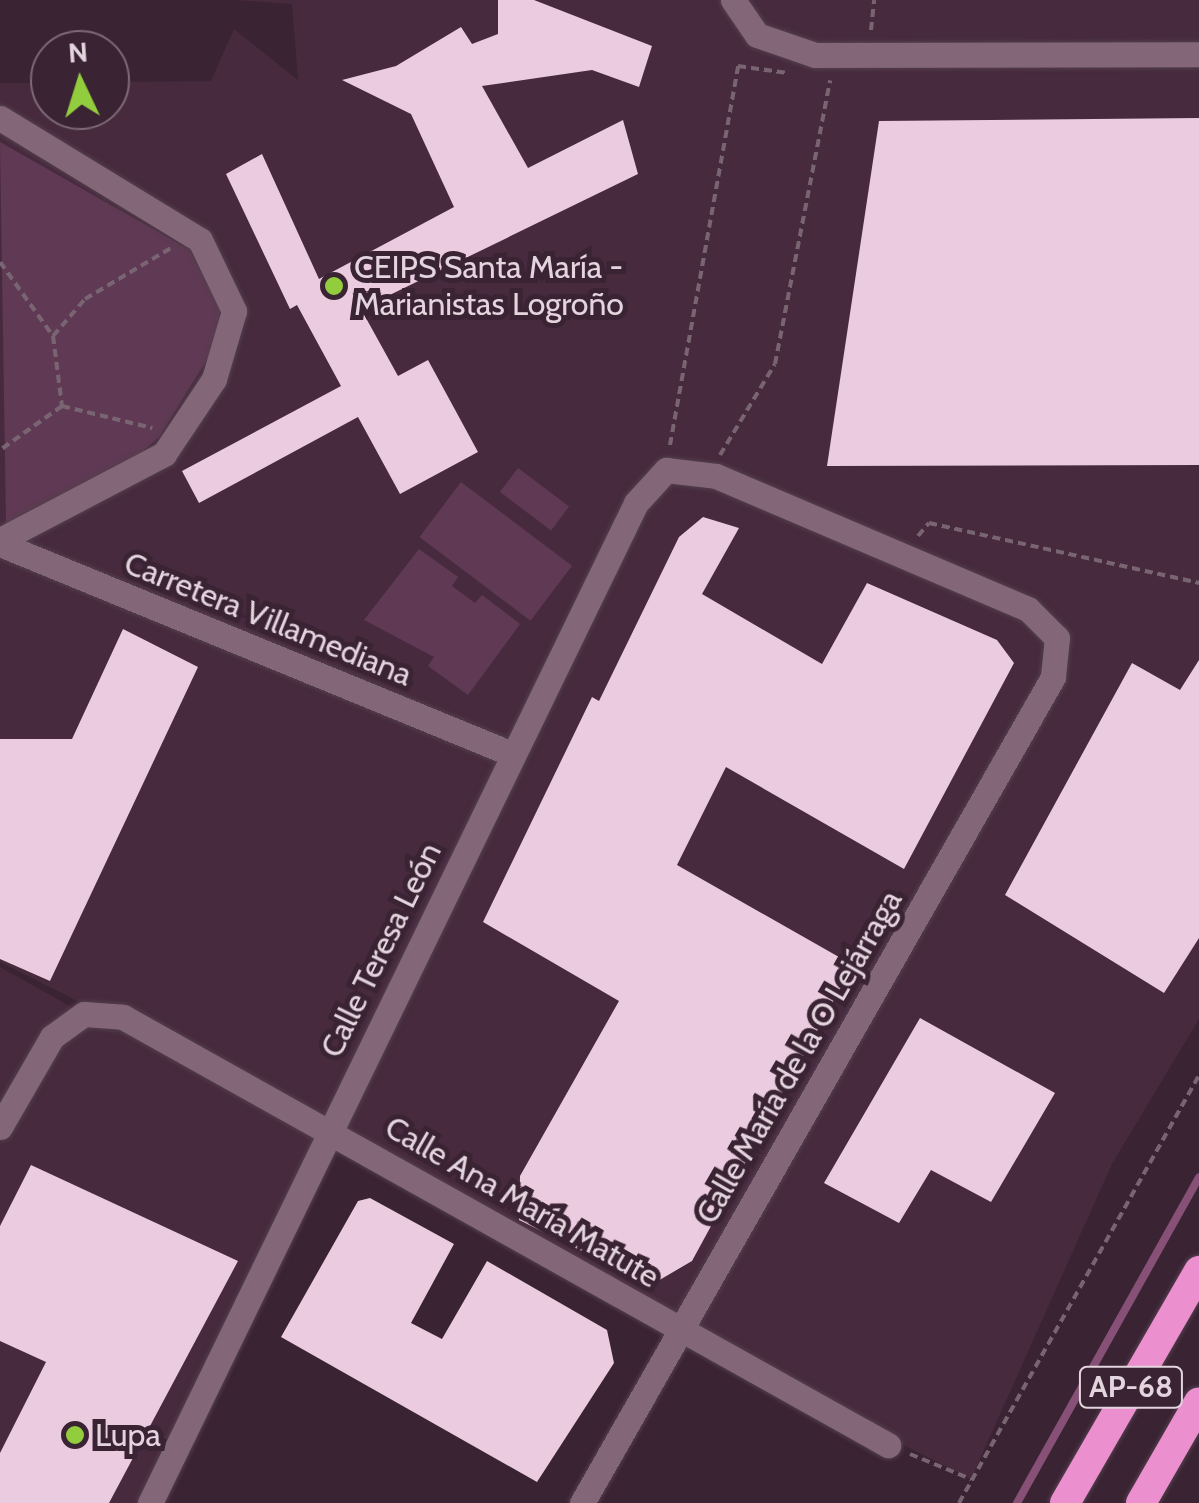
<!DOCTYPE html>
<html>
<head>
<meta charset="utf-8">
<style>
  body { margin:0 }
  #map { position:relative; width:1199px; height:1503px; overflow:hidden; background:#3a2333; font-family:Cabin,sans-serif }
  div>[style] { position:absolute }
  .built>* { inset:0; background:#472a3e }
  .green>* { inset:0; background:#603a54; transform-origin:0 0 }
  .stream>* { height:8px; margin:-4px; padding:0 4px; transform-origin:4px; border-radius:4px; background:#875076 }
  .building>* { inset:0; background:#eacbdf }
  .path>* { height:4px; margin-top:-2px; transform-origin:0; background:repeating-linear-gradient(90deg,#796572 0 8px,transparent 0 13px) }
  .roads { filter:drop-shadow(0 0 2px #533f4d) drop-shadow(0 0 2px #533f4d) }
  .minor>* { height:25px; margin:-12.5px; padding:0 12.5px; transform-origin:12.5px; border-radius:12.5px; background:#836779 }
  .motorway>* { height:30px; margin:-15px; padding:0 15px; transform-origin:15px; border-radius:15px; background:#ec8fcf }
  .dots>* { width:28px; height:28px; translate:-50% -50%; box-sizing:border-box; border:5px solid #3a2333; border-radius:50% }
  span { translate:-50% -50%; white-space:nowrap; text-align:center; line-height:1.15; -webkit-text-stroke:10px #3a2333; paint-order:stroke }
  .shield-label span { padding:2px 8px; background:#3a2333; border:2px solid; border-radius:8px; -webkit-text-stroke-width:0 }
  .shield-label { font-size:30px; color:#e3d4de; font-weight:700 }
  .poi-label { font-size:32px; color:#e3d4de }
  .left { translate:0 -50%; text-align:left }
  .street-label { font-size:32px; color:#e3d4de }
  .north { position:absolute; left:30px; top:30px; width:100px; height:100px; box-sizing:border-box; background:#3a2333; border:2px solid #7e6a77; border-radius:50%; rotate:356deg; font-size:28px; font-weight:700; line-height:40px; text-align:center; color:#e3d4de }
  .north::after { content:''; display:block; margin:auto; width:35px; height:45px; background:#92cd3e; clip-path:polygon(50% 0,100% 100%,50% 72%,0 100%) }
</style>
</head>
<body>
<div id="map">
  <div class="built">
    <div style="clip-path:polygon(evenodd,235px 0,1199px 0,1199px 1019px,1112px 1164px,971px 1479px,680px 1332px,331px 1130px,150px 1503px,0 1503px,0 967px,84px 1014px,103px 1014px,0 962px,0 534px,26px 544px,22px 519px,0 525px,0 83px,50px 83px,50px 110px,110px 110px,110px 82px,211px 81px,234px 29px,298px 80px,292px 4px,235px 0,197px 598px,257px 620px,379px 672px,378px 673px,197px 598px)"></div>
  </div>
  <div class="green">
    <div style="clip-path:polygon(0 142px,190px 250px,220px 309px,221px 337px,159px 437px,123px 468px,6px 525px)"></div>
    <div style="left:518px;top:468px;width:64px;height:30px;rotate:37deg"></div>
    <div style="left:461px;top:482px;width:139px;height:69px;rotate:37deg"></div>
    <div style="clip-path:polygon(419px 549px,458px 577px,452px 586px,475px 603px,482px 595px,520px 624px,468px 695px,428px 666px,434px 657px,364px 620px)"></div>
  </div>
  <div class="stream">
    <div style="left:1017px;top:1503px;width:373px;rotate:-60.8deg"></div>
  </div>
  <div class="building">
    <div style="clip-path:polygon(498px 0,534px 0,652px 46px,639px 87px,592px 70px,482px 86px,528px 168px,623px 120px,638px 174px,361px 309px,398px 376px,428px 360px,478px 452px,400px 494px,358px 417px,199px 503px,182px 471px,341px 386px,297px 305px,290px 309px,226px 174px,262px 154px,319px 279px,454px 207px,411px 114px,342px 80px,396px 66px,461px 27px,472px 44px,498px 34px)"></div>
    <div style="clip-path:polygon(1199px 118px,1199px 465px,827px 466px,879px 121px)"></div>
    <div style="clip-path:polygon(703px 517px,739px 528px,702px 594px,822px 664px,867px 583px,997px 640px,1014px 663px,904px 869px,726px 767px,677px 865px,853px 965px,692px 1261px,651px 1285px,519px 1220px,520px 1176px,619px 1001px,483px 922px,592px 697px,599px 701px,679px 537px)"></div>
    <div style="clip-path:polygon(123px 629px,198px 667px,50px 981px,0 959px,0 739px,72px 739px)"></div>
    <div style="clip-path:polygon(1199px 660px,1199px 938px,1164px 993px,1005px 895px,1132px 663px,1180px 690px)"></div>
    <div style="clip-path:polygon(920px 1018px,1055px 1093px,991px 1202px,931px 1170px,899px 1223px,824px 1183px)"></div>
    <div style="clip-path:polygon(31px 1165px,238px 1261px,109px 1503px,0 1503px,0 1453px,46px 1362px,0 1341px,0 1226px)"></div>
    <div style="clip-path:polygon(370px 1198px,454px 1244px,411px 1323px,442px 1339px,487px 1261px,607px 1330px,614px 1363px,537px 1482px,281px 1337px,358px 1201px)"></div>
  </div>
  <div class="path">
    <div style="left:871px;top:30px;width:30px;rotate:-84deg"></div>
    <div style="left:0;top:262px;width:91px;rotate:54.4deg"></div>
    <div style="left:53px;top:336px;width:71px;rotate:82.7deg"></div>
    <div style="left:62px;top:406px;width:76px;rotate:144.6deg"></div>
    <div style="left:53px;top:336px;width:49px;rotate:-49.1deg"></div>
    <div style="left:85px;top:299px;width:100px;rotate:-30.7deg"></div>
    <div style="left:62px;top:406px;width:93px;rotate:13.7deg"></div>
    <div style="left:670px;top:445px;width:385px;rotate:-79.8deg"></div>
    <div style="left:738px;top:66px;width:50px;rotate:8deg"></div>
    <div style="left:720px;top:455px;width:106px;rotate:-58.9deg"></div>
    <div style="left:775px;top:364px;width:289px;rotate:-79deg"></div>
    <div style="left:918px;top:536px;width:17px;rotate:-50deg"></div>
    <div style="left:929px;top:523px;width:277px;rotate:12.5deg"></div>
    <div style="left:910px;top:1454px;width:66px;rotate:22.3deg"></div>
    <div style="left:959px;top:1503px;width:491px;rotate:-60.7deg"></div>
  </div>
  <div class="roads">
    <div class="minor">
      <div style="left:733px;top:0;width:42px;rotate:55.6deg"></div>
      <div style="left:757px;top:35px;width:61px;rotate:19deg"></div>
      <div style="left:815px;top:55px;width:384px;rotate:-0.1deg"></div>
      <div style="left:0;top:118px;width:234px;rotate:31.4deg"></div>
      <div style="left:200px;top:240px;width:79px;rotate:64.4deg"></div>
      <div style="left:234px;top:311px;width:71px;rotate:106.4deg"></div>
      <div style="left:214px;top:379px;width:90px;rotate:123.7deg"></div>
      <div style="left:164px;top:454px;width:185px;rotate:152.3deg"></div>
      <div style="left:0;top:544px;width:553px;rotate:22.3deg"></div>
      <div style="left:0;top:1127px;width:104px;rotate:-60deg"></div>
      <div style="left:52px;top:1037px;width:39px;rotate:-36deg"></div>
      <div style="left:84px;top:1014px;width:39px;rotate:4deg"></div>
      <div style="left:123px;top:1017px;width:877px;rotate:29.23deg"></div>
      <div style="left:150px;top:1503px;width:1112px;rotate:-64.08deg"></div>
      <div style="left:636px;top:503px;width:45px;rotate:-47.7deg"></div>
      <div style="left:666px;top:470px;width:50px;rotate:6.8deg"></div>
      <div style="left:716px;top:476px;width:339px;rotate:23.1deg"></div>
      <div style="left:1028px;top:609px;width:41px;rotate:45deg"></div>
      <div style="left:1057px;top:638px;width:39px;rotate:96deg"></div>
      <div style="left:1053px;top:677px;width:951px;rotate:119.69deg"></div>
    </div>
    <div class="motorway">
      <div style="left:1065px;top:1503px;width:268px;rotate:-60deg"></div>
      <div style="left:1141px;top:1503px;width:116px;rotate:-60.1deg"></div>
    </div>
  </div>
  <div class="dots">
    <div style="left:334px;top:286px;background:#92cd3e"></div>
    <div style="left:75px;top:1435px;background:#92cd3e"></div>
  </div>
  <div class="shield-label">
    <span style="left:1131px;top:1387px">AP-68</span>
  </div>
  <div class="poi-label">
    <span class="left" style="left:354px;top:286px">CEIPS Santa María -<br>Marianistas Logroño</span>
    <span class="left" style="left:95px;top:1435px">Lupa</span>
  </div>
  <div class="street-label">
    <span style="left:268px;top:619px;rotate:22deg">Carretera Villamediana</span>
    <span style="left:381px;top:950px;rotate:-64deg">Calle Teresa León</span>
    <span style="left:799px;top:1057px;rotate:-60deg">Calle María de la O Lejárraga</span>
    <span style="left:522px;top:1202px;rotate:30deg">Calle Ana María Matute</span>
  </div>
  <div class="north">N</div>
</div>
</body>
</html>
